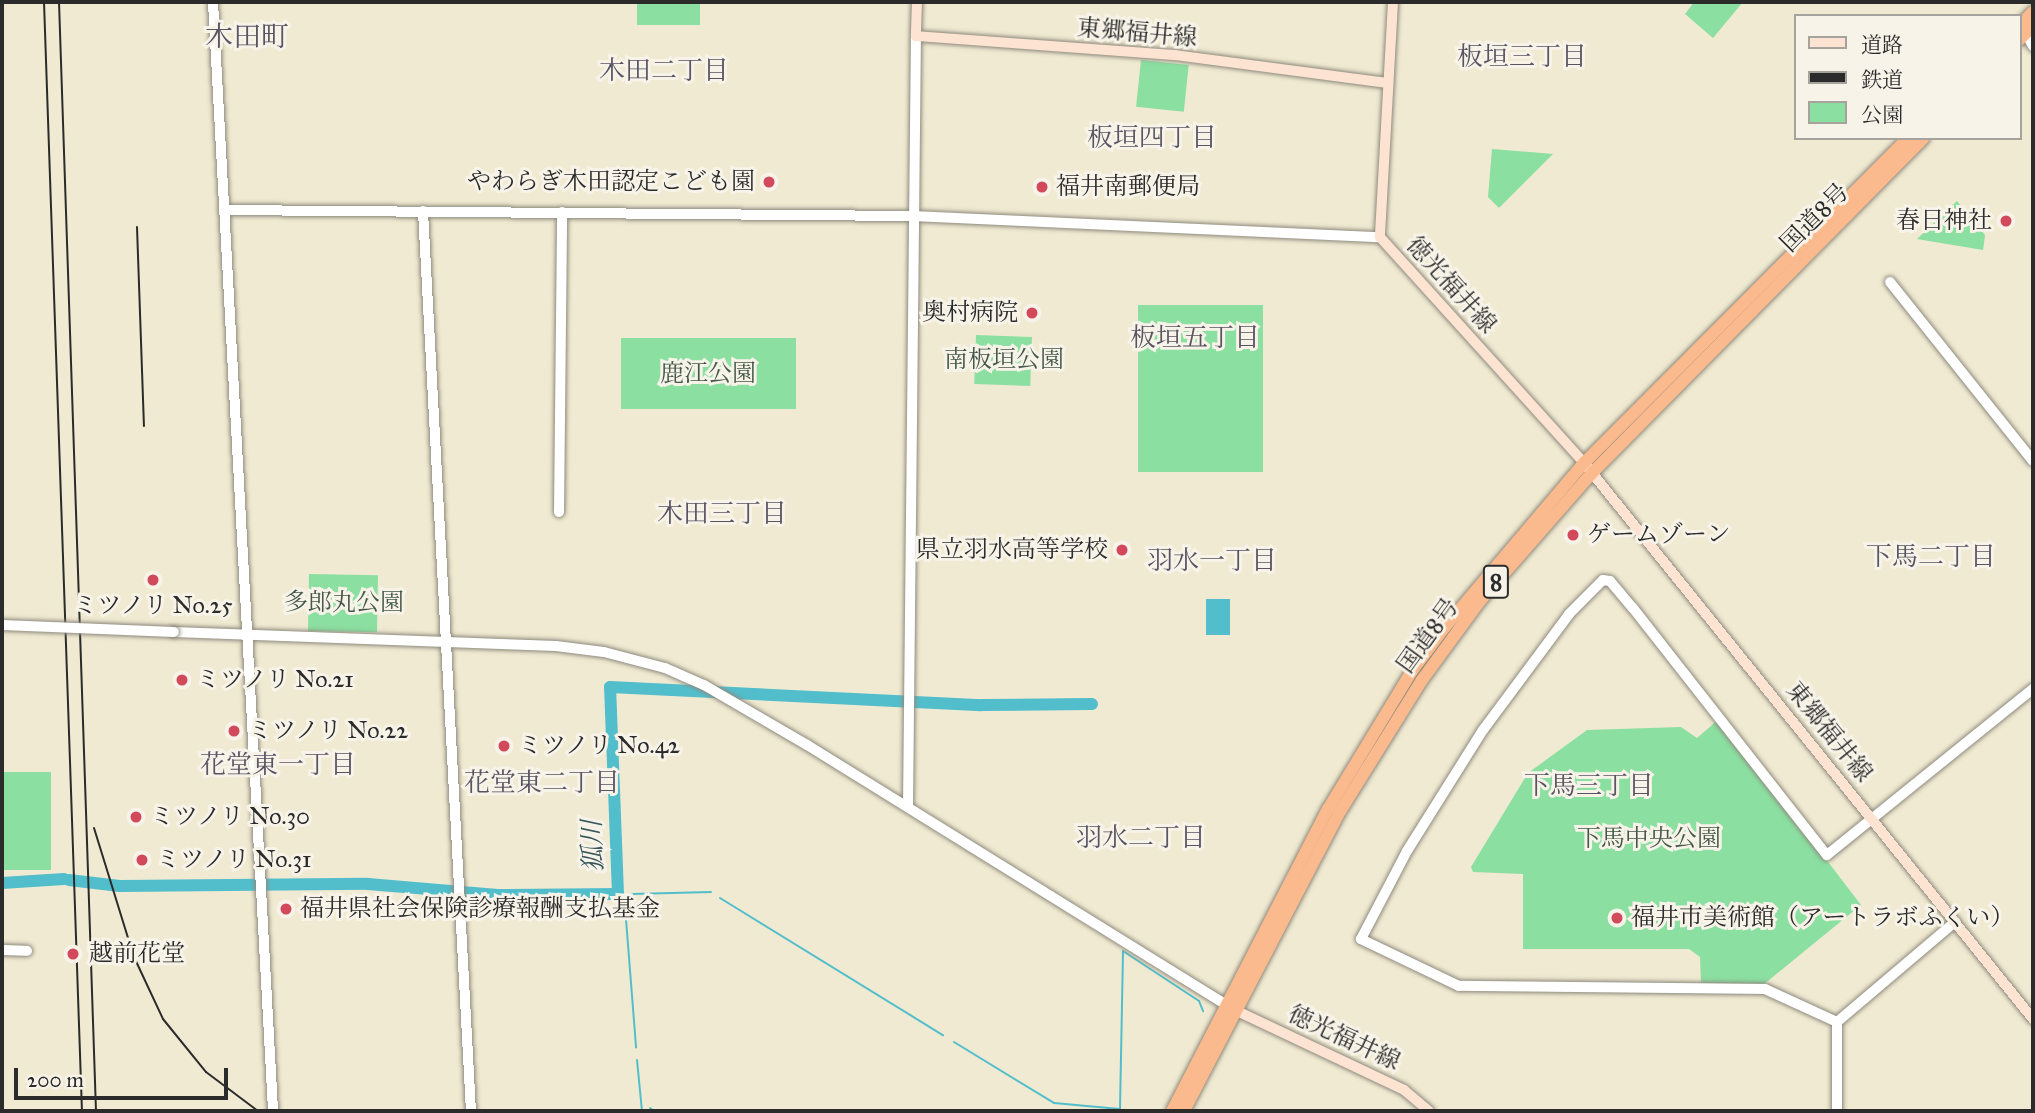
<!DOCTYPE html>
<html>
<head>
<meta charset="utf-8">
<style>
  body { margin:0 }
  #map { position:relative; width:2035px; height:1113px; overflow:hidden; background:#f0ead2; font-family:"IM FELL Great Primer","Noto Serif JP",serif }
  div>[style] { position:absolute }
  .green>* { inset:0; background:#8bdfa1; transform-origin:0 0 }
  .water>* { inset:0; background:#52becc; transform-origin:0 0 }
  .stream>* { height:2px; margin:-1px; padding:0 1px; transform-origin:1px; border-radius:1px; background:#52becc }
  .river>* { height:12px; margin:-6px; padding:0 6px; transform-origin:6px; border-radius:6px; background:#52becc }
  .roads { filter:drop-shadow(0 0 2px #8e8a7e) drop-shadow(0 0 2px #8e8a7e) }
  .tertiary>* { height:10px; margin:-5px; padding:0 5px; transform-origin:5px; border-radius:5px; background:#fff }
  .secondary>* { height:10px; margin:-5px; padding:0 5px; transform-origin:5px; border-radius:5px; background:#fde3d1 }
  .trunk>* { height:12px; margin:-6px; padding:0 6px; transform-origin:6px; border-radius:6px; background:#fbba8d }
  .rail>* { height:2px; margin:-1px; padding:0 1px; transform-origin:1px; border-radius:1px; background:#2b2b2b }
  .bridges { filter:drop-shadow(0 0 2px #8e8a7e) drop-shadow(0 0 2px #8e8a7e) }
  .tertiary-bridge>* { height:10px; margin:-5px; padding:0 5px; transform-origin:5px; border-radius:5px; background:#fff }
  .dots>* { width:19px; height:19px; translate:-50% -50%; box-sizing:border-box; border:4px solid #f7f3e8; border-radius:50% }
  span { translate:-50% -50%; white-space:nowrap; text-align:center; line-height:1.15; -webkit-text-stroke:6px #f7f3e8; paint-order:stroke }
  .shield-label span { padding:2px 5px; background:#f7f3e8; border:2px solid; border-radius:5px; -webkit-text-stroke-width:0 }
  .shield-label { font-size:23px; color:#2b2b2b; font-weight:700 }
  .street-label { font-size:24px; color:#2b2b2b }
  .poi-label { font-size:24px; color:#2b2b2b }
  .right { translate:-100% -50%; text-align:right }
  .left { translate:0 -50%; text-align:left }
  .park-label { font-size:24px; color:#435848 }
  .neighbourhood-label { font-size:26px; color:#595362 }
  .water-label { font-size:26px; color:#37575b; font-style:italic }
  .quarter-label { font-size:28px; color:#595362 }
  .frame { position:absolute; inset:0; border:4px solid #2b2b2b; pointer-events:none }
  .legend { position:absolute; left:1794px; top:14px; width:228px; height:126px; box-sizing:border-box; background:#f7f3e8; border:2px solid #a5a39c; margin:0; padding:9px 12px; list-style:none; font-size:21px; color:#2b2b2b }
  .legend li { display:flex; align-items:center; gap:14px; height:35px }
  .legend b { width:35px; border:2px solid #a5a39c }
  .scale { position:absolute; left:14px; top:1068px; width:214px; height:32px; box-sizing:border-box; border:4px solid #2b2b2b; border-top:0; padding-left:9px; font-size:21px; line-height:24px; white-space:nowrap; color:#2b2b2b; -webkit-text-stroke:5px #f7f3e8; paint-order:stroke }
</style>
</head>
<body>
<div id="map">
  <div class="green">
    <div style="left:637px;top:2px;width:63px;height:23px"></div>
    <div style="clip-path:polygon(1694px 2px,1743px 2px,1713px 38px,1685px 14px)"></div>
    <div style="left:1141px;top:60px;width:48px;height:47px;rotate:6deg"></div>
    <div style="clip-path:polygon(1492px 149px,1553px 154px,1499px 208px,1488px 197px)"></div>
    <div style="clip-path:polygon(1957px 201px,1985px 235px,1983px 250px,1917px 239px)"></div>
    <div style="left:1138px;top:305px;width:125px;height:167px"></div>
    <div style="left:976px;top:335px;width:56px;height:49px;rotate:2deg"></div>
    <div style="left:621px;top:338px;width:175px;height:71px"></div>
    <div style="left:309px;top:574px;width:69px;height:57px;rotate:1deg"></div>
    <div style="clip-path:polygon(1719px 719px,1861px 905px,1763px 985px,1701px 983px,1700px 957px,1689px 949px,1523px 949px,1523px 874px,1473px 872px,1471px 867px,1528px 773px,1587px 730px,1681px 727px,1697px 738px)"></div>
    <div style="left:2px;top:772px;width:49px;height:98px"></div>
  </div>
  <div class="water">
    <div style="left:1206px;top:599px;width:24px;height:36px"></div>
  </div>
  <div class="stream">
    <div style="left:618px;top:894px;width:6px"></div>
    <div style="left:624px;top:894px;width:154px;rotate:85.5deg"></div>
    <div style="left:632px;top:894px;width:79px;rotate:-1.5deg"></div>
    <div style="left:720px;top:898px;width:262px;rotate:31.6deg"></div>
    <div style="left:954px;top:1042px;width:117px;rotate:31.4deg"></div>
    <div style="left:1054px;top:1103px;width:66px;rotate:5.2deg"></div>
    <div style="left:1120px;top:1109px;width:158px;rotate:-88.9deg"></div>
    <div style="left:1123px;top:951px;width:91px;rotate:33.3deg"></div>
    <div style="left:1199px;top:1001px;width:11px;rotate:68deg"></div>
    <div style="left:637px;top:1060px;width:51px;rotate:84.4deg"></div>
    <div style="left:650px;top:1108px;width:5px;rotate:37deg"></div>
  </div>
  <div class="river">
    <div style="left:69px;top:880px;width:51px;rotate:6.7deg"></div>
    <div style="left:120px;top:886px;width:248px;rotate:-0.5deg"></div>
    <div style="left:368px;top:884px;width:130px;rotate:4.8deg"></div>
    <div style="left:498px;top:895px;width:120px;rotate:-0.5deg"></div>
    <div style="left:618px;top:894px;width:207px;rotate:-92.2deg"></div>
    <div style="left:610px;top:687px;width:372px;rotate:2.8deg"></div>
    <div style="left:982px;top:705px;width:110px;rotate:-0.5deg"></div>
    <div style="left:2px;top:883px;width:62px;rotate:-3.7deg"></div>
  </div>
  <div class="roads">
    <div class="tertiary">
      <div style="left:213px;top:2px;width:1111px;rotate:86.9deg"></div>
      <div style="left:2026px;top:34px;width:14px;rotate:60deg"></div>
      <div style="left:224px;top:210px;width:688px;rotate:0.5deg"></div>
      <div style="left:912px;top:216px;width:468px;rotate:2.6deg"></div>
      <div style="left:423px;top:211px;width:901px;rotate:86.95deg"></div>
      <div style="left:1890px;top:282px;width:229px;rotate:51.4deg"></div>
      <div style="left:559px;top:512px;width:300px;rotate:-89.4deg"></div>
      <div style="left:174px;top:632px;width:382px;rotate:2.1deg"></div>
      <div style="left:556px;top:646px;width:48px;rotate:7.1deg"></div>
      <div style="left:604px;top:652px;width:63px;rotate:14.7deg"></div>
      <div style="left:665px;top:668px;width:43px;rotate:23.6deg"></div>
      <div style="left:704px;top:685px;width:119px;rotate:30.2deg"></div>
      <div style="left:807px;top:745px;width:499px;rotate:31.8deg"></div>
      <div style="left:908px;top:807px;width:771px;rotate:-89.41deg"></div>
      <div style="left:2px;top:950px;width:25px;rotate:2deg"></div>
      <div style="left:1837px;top:1022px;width:79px;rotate:-155.4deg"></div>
      <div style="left:1765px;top:989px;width:306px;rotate:-179.4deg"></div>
      <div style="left:1459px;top:986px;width:109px;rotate:-154.4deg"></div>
      <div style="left:1361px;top:939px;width:99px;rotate:-62.4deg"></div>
      <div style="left:1407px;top:851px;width:143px;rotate:-57.9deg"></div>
      <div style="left:1483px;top:730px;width:144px;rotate:-53.4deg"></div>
      <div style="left:1569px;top:614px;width:48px;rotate:-45deg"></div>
      <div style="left:1603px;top:580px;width:7px;rotate:8deg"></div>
      <div style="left:1610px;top:581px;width:35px;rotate:50deg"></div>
      <div style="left:1633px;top:608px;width:314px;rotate:51.9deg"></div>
      <div style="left:1827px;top:855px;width:265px;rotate:-38.9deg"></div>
      <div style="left:1837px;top:1111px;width:89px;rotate:-90deg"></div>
      <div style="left:1837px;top:1022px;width:155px;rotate:-40.3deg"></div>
    </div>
    <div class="secondary">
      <div style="left:917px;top:2px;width:34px;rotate:92deg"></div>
      <div style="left:916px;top:36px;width:260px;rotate:4.2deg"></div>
      <div style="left:1175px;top:55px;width:215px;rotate:7.5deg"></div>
      <div style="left:1393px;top:2px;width:235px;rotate:93.2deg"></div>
      <div style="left:1380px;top:237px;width:304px;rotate:47.9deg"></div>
      <div style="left:1584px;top:463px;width:715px;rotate:51.08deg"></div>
      <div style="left:1237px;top:1011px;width:185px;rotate:25.3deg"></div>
      <div style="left:1404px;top:1090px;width:33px;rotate:40deg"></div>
    </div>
    <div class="trunk">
      <div style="left:2019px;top:26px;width:20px;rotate:-45deg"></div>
      <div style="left:2019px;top:40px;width:20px;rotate:-45deg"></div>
      <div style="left:1172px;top:1111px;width:340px;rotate:-62.7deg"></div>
      <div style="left:1328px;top:809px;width:162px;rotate:-58.7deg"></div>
      <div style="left:1412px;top:671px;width:54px;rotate:-53.3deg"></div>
      <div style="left:1444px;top:628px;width:216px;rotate:-49.7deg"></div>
      <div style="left:1584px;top:463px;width:459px;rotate:-45.1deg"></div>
      <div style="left:1184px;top:1111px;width:339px;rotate:-62.5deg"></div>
      <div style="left:1341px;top:810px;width:153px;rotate:-58.1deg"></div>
      <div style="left:1422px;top:680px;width:97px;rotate:-53.8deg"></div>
      <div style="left:1479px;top:602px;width:173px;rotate:-48.8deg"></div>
      <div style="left:1593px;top:472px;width:470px;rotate:-45.3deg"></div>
    </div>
  </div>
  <div class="rail">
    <div style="left:44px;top:2px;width:1110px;rotate:88.04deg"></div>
    <div style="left:59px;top:2px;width:1110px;rotate:88.09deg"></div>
    <div style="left:137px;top:227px;width:199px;rotate:88deg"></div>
    <div style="left:94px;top:828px;width:135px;rotate:72.8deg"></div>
    <div style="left:134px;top:957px;width:68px;rotate:64.9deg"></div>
    <div style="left:163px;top:1019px;width:68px;rotate:50.9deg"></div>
    <div style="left:206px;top:1072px;width:65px;rotate:36.9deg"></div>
  </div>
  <div class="bridges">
    <div class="tertiary-bridge">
      <div style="left:2px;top:625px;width:172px;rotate:2.3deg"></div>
    </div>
  </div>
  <div class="dots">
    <div style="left:769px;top:182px;background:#d1495b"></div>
    <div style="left:1042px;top:187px;background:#d1495b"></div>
    <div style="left:2006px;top:221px;background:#d1495b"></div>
    <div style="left:1032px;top:313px;background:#d1495b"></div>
    <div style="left:1573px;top:535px;background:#d1495b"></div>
    <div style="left:1122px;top:550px;background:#d1495b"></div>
    <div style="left:153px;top:580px;background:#d1495b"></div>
    <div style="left:182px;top:680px;background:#d1495b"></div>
    <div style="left:234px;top:731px;background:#d1495b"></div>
    <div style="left:504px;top:746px;background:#d1495b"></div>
    <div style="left:136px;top:817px;background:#d1495b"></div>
    <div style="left:142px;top:860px;background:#d1495b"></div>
    <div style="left:286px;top:909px;background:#d1495b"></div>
    <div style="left:1617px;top:918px;background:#d1495b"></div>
    <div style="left:73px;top:954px;background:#d1495b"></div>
  </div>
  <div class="shield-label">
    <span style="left:1496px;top:582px">8</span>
  </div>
  <div class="street-label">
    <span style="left:1137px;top:33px;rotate:5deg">東郷福井線</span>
    <span style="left:1815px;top:218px;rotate:-45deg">国道8号</span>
    <span style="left:1451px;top:285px;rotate:48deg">徳光福井線</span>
    <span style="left:1428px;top:636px;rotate:-54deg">国道8号</span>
    <span style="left:1829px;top:732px;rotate:51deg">東郷福井線</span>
    <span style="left:1344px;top:1038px;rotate:25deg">徳光福井線</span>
  </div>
  <div class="poi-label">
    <span class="right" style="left:755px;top:182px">やわらぎ木田認定こども園</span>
    <span class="left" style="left:1056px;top:187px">福井南郵便局</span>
    <span class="right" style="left:1992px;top:221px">春日神社</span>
    <span class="right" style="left:1018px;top:313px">奥村病院</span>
    <span class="left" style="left:1587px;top:535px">ゲームゾーン</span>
    <span class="right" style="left:1108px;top:550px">県立羽水高等学校</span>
    <span style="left:153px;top:606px">ミツノリ No.25</span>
    <span class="left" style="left:196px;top:680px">ミツノリ No.21</span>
    <span class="left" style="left:248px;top:731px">ミツノリ No.22</span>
    <span class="left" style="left:518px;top:746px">ミツノリ No.42</span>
    <span class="left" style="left:150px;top:817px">ミツノリ No.30</span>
    <span class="left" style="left:156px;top:860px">ミツノリ No.31</span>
    <span class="left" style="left:300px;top:909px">福井県社会保険診療報酬支払基金</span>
    <span class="left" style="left:1631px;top:918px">福井市美術館（アートラボふくい）</span>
    <span class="left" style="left:89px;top:954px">越前花堂</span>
  </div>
  <div class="park-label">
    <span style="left:1004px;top:360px">南板垣公園</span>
    <span style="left:708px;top:374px">鹿江公園</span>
    <span style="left:344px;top:603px">多郎丸公園</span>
    <span style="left:1649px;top:839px">下馬中央公園</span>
  </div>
  <div class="neighbourhood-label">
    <span style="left:1522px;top:57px">板垣三丁目</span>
    <span style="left:664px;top:71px">木田二丁目</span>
    <span style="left:1152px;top:138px">板垣四丁目</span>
    <span style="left:1195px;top:338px">板垣五丁目</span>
    <span style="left:722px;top:514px">木田三丁目</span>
    <span style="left:1931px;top:557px">下馬二丁目</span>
    <span style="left:1212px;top:561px">羽水一丁目</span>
    <span style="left:278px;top:765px">花堂東一丁目</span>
    <span style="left:542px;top:783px">花堂東二丁目</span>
    <span style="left:1589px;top:786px">下馬三丁目</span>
    <span style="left:1141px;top:838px">羽水二丁目</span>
  </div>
  <div class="water-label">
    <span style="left:593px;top:846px;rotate:-92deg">狐川</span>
  </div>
  <div class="quarter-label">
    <span style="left:247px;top:37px">木田町</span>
  </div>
  <div class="frame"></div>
  <ul class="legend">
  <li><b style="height:9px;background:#fde3d1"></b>道路</li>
  <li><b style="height:9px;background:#2b2b2b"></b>鉄道</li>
  <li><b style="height:19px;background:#8bdfa1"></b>公園</li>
  </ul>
  <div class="scale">200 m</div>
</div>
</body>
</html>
